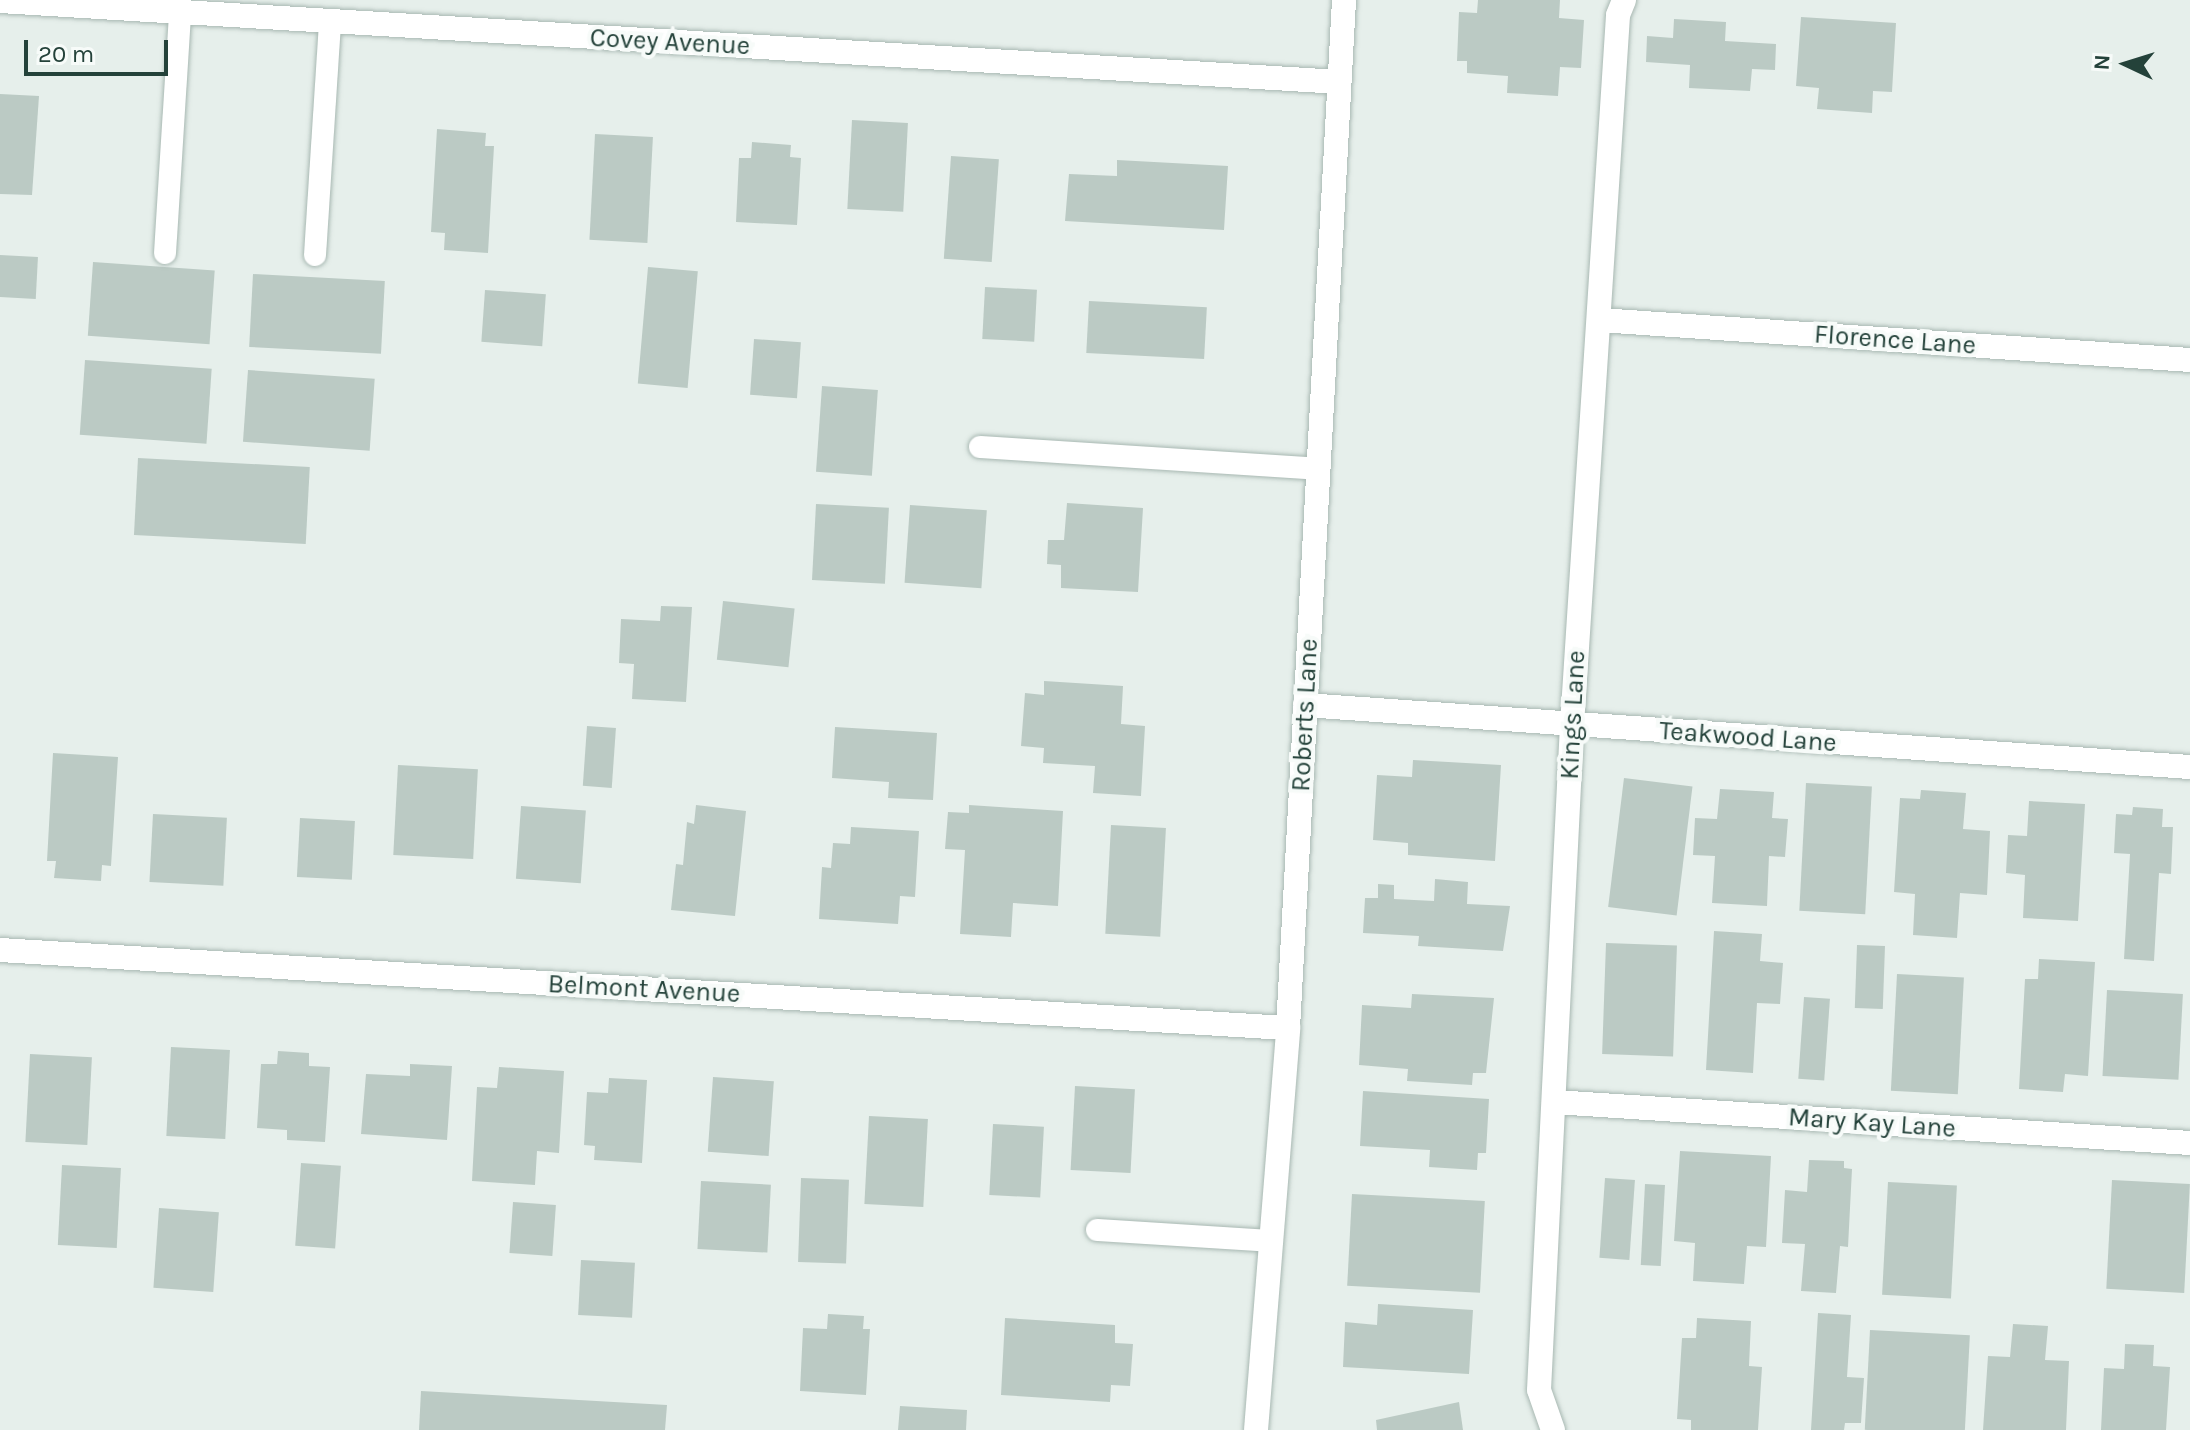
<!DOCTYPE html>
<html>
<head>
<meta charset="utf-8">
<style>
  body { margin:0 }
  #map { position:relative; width:2190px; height:1430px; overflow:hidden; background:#e6efeb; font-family:Karla,sans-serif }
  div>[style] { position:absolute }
  .building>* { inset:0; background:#bbcac4; transform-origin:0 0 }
  .roads { filter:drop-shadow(0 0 2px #a8b8b2) drop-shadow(0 0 2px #a8b8b2) }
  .service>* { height:22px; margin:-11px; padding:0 11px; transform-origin:11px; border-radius:11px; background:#fff }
  .minor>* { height:24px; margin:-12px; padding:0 12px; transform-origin:12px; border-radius:12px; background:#fff }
  .secondary>* { height:24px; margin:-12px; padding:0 12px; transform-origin:12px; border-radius:12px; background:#fff }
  span { translate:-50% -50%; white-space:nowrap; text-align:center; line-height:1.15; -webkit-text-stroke:8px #f7fbf9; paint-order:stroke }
  .street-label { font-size:26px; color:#24423a }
  .north { position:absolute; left:2086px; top:24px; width:80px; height:80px; -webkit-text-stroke:6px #f7fbf9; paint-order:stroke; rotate:274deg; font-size:22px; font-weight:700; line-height:32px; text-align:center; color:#24423a }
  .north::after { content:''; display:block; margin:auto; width:28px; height:36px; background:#24423a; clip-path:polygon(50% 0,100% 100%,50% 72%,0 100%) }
  .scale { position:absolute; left:24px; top:40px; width:144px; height:36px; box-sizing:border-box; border:4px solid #24423a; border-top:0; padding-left:10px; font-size:24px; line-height:28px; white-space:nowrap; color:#24423a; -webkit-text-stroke:6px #f7fbf9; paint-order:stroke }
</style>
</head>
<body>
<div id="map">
  <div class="building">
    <div style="clip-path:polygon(1478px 0,1560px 0,1559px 18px,1584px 20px,1581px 68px,1560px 67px,1558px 96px,1507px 93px,1508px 76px,1467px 73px,1467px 61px,1457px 61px,1459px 12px,1477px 13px)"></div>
    <div style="clip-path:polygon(1801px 17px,1896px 23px,1892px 92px,1873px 91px,1872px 113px,1817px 109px,1819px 88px,1796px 86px)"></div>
    <div style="clip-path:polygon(1674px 19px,1726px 22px,1725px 41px,1776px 44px,1775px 70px,1752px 69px,1750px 91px,1689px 88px,1690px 65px,1646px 62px,1647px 36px,1673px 38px)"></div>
    <div style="clip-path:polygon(0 94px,39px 96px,32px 195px,0 194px)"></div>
    <div style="left:852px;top:120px;width:56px;height:89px;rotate:3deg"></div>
    <div style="clip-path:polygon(437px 129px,486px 133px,485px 146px,494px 146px,488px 253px,444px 250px,445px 233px,431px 232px)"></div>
    <div style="left:595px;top:134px;width:58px;height:106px;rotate:3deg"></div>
    <div style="clip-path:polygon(752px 142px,791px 145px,790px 157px,801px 158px,797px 225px,736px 222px,739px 158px,751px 158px)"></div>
    <div style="left:951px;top:156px;width:48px;height:103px;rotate:4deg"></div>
    <div style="clip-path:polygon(1117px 160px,1228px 166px,1224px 230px,1065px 221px,1069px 174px,1117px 176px)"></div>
    <div style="left:0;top:255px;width:38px;height:42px;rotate:3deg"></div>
    <div style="left:93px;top:262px;width:122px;height:74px;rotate:4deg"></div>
    <div style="left:648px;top:267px;width:50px;height:117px;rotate:5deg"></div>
    <div style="left:253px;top:274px;width:132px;height:73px;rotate:3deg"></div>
    <div style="left:985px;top:287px;width:52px;height:52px;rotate:3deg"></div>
    <div style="left:485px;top:290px;width:61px;height:52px;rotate:4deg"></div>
    <div style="left:1089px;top:301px;width:118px;height:52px;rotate:3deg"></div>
    <div style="left:754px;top:339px;width:47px;height:56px;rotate:4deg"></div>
    <div style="left:85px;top:360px;width:127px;height:75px;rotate:4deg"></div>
    <div style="left:248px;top:370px;width:127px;height:72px;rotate:4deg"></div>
    <div style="left:822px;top:386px;width:56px;height:86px;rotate:4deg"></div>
    <div style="left:138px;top:458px;width:172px;height:77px;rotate:3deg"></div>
    <div style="clip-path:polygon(1067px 503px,1143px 508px,1138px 592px,1061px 588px,1061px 565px,1047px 564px,1048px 540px,1064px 540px)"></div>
    <div style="left:816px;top:504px;width:73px;height:76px;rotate:3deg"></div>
    <div style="left:910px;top:505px;width:77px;height:78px;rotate:4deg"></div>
    <div style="left:723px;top:601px;width:72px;height:59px;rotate:6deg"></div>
    <div style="clip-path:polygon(661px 606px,692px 607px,686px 702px,632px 699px,634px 664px,619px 663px,621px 619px,660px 621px)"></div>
    <div style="clip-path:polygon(1044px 681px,1123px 686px,1121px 724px,1145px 726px,1141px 796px,1093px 793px,1095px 766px,1043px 763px,1044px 748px,1021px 746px,1025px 693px,1044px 695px)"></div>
    <div style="left:587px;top:726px;width:29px;height:60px;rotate:4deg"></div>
    <div style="clip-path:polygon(835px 727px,937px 733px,933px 800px,888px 798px,889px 782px,832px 778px)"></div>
    <div style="clip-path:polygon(53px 753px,118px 757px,111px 866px,102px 865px,101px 881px,54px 878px,56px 861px,47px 861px)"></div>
    <div style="clip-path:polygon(1413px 760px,1501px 765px,1495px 861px,1408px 855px,1408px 843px,1373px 840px,1377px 775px,1412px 777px)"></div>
    <div style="left:398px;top:765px;width:80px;height:90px;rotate:3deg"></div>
    <div style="left:1624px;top:778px;width:69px;height:130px;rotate:7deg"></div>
    <div style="left:1806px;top:783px;width:66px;height:128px;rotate:3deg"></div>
    <div style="clip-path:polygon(1720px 789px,1774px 792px,1772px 818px,1788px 819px,1785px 857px,1769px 856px,1767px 906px,1712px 903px,1715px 856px,1693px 855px,1695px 818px,1717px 819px)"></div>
    <div style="clip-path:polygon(1921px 790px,1966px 793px,1963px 829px,1990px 831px,1987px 895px,1960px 893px,1957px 938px,1913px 935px,1915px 894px,1894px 892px,1900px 798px,1920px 799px)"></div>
    <div style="clip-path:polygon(2029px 801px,2085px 804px,2078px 921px,2023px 918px,2025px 875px,2006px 873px,2008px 835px,2027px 836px)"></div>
    <div style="clip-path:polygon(696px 805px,746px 811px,735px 916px,671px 910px,676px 864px,683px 865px,687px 822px,694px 824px)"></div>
    <div style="clip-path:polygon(969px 805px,1063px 811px,1058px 906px,1013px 903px,1011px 937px,960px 934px,965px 850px,945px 849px,948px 812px,969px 813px)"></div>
    <div style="left:521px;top:806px;width:65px;height:73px;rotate:4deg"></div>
    <div style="clip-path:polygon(2133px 807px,2163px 809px,2162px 827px,2173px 827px,2171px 874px,2159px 873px,2154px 961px,2124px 959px,2130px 854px,2114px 853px,2116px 814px,2132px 815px)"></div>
    <div style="left:153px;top:814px;width:74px;height:68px;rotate:3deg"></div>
    <div style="left:300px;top:818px;width:55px;height:59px;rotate:3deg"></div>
    <div style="left:1111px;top:825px;width:55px;height:109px;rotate:3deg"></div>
    <div style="clip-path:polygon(851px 827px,919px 831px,915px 897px,900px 896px,898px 924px,819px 919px,822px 867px,831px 868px,833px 843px,850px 844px)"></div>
    <div style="clip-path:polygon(1435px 879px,1468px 882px,1467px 904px,1510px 906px,1503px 951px,1418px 946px,1419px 936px,1363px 933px,1365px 898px,1378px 898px,1378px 884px,1394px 885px,1394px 899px,1434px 901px)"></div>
    <div style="clip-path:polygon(1714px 931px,1762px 934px,1760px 961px,1783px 963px,1780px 1004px,1757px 1003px,1753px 1073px,1706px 1070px)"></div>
    <div style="left:1606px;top:943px;width:71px;height:111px;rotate:2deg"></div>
    <div style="left:1857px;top:945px;width:28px;height:63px;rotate:2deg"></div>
    <div style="clip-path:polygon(2039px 959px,2095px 962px,2088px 1076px,2065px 1074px,2063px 1092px,2019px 1089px,2025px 979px,2038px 979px)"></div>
    <div style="left:1897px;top:974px;width:67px;height:117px;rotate:3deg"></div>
    <div style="left:2107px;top:990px;width:76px;height:86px;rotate:3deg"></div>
    <div style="clip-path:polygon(1412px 994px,1494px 998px,1486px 1073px,1473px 1073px,1472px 1085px,1407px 1081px,1408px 1069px,1359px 1065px,1362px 1005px,1411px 1008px)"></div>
    <div style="left:1804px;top:997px;width:26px;height:82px;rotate:4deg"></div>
    <div style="left:171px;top:1047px;width:59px;height:89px;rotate:3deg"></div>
    <div style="clip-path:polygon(278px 1051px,309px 1053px,309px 1066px,330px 1067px,325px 1142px,287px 1140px,287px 1130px,257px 1128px,261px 1064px,277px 1064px)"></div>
    <div style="left:30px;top:1054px;width:62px;height:88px;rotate:3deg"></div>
    <div style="clip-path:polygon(410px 1064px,452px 1066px,447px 1140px,361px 1134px,366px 1074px,410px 1076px)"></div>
    <div style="clip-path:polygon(499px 1067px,564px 1071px,559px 1153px,537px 1151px,535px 1185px,472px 1181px,477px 1087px,497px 1088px)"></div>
    <div style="left:713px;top:1077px;width:61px;height:75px;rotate:4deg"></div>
    <div style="clip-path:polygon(609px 1078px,647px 1080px,642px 1163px,594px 1160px,595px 1146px,584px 1145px,587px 1092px,608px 1093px)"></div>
    <div style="left:1075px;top:1086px;width:60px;height:84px;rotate:3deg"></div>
    <div style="clip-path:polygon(1363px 1091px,1489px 1099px,1486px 1153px,1478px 1153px,1477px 1170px,1429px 1167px,1430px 1150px,1360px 1146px)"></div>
    <div style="left:869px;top:1116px;width:59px;height:88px;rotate:3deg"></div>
    <div style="left:993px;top:1124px;width:51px;height:71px;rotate:3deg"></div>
    <div style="clip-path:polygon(1680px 1151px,1771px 1156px,1766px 1247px,1747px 1246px,1744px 1284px,1693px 1281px,1695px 1243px,1674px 1241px)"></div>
    <div style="clip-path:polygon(1809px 1160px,1844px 1161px,1844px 1168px,1852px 1169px,1848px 1247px,1840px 1246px,1836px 1293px,1801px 1291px,1805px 1244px,1782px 1243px,1785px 1190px,1807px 1192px)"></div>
    <div style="left:301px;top:1163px;width:40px;height:83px;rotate:4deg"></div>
    <div style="left:62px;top:1165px;width:59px;height:80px;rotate:3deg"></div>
    <div style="left:801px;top:1178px;width:48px;height:84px;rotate:2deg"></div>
    <div style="left:1605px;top:1178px;width:30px;height:80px;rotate:4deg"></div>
    <div style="left:2112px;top:1180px;width:78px;height:109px;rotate:3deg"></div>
    <div style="left:701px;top:1181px;width:70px;height:68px;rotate:3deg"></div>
    <div style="left:1888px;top:1182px;width:69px;height:113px;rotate:3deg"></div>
    <div style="left:1645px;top:1184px;width:20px;height:81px;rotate:3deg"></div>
    <div style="left:1352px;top:1194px;width:133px;height:92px;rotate:3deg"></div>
    <div style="left:513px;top:1202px;width:43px;height:51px;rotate:4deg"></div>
    <div style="left:159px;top:1208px;width:60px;height:80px;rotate:4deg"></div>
    <div style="left:581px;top:1260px;width:54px;height:55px;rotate:3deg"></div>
    <div style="clip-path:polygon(1378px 1304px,1473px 1310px,1469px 1374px,1343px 1367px,1345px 1322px,1377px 1325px)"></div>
    <div style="clip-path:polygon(1818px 1313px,1851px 1315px,1847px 1377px,1864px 1378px,1861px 1423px,1845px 1423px,1844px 1430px,1811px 1430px)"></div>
    <div style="clip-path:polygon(828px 1314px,864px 1316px,863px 1329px,870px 1329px,866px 1395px,800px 1391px,803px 1328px,827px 1329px)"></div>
    <div style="clip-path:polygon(1005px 1318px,1115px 1325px,1115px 1343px,1133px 1344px,1130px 1386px,1111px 1385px,1110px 1402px,1001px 1395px)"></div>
    <div style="clip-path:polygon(1697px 1318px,1751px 1321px,1749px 1366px,1762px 1367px,1758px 1430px,1691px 1430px,1691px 1420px,1677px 1419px,1682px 1338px,1696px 1338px)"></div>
    <div style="clip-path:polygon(2013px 1324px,2048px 1326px,2045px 1360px,2069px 1361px,2066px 1430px,1983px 1430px,1988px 1356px,2010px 1357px)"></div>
    <div style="left:1870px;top:1330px;width:100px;height:100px;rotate:3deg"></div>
    <div style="clip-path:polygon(2125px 1344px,2154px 1345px,2153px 1366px,2170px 1367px,2166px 1430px,2101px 1430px,2104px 1368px,2124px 1369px)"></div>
    <div style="clip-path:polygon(421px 1391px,667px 1405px,665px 1430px,419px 1430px)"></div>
    <div style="clip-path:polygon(1459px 1402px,1463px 1430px,1377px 1430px,1376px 1420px)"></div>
    <div style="clip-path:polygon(900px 1406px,967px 1410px,966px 1430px,898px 1430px)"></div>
  </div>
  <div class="roads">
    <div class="service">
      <div style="left:165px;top:253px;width:241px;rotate:-86.4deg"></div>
      <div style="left:315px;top:255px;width:234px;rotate:-86.3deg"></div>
      <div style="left:980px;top:447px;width:339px;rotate:3.7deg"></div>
      <div style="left:1097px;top:1230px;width:174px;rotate:3.6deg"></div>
    </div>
    <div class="minor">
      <div style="left:0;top:1px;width:1341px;rotate:3.46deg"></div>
      <div style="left:1599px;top:320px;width:592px;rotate:3.87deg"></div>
      <div style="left:1305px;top:705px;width:887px;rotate:4.01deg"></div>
      <div style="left:0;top:950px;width:1290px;rotate:3.47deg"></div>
      <div style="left:1554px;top:1102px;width:637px;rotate:3.69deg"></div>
      <div style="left:1553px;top:1430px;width:42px;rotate:-109.3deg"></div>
      <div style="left:1539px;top:1390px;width:666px;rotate:-87.16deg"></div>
      <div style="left:1572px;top:725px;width:711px;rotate:-86.29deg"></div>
      <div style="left:1618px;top:15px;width:16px;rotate:-68deg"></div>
    </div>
    <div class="secondary">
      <div style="left:1256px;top:1430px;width:403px;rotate:-85.4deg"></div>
      <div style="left:1288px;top:1028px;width:1030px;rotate:-86.88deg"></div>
    </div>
  </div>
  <div class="street-label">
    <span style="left:670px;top:42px;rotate:3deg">Covey Avenue</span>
    <span style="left:1895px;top:340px;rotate:4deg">Florence Lane</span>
    <span style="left:1305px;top:715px;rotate:-87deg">Roberts Lane</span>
    <span style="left:1573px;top:715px;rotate:-87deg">Kings Lane</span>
    <span style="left:1748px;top:737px;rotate:4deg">Teakwood Lane</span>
    <span style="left:644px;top:989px;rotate:3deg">Belmont Avenue</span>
    <span style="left:1872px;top:1123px;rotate:4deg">Mary Kay Lane</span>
  </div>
  <div class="north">N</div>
  <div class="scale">20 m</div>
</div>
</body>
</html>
